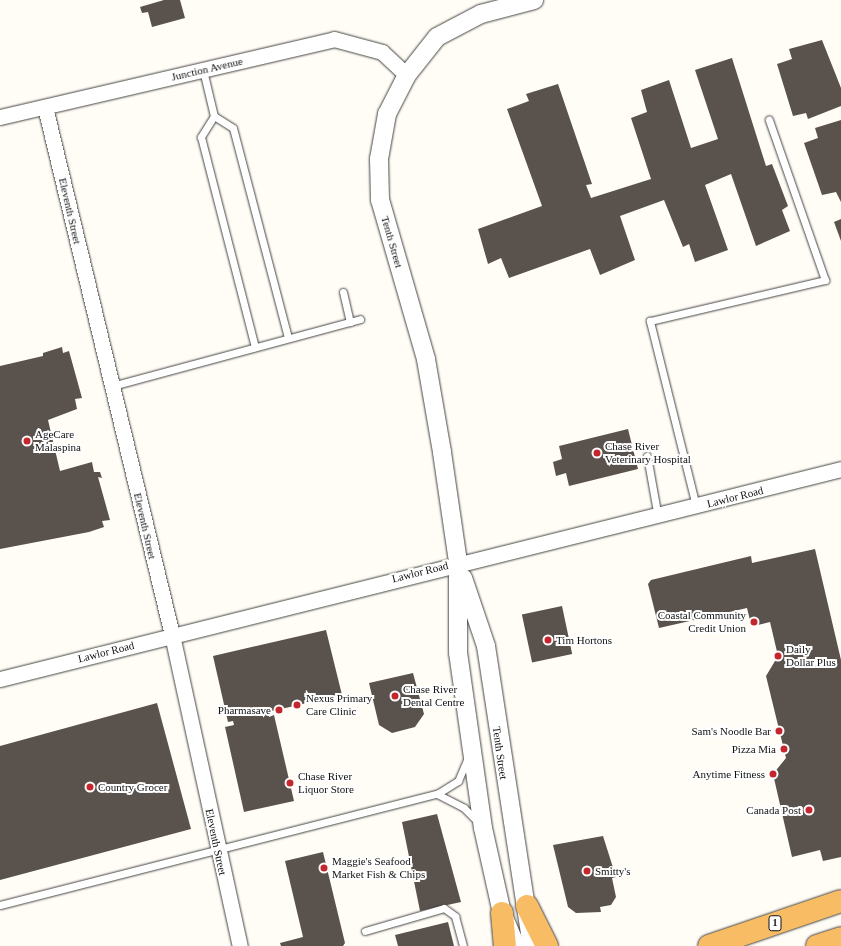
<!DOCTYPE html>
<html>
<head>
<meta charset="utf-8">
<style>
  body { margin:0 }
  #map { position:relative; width:841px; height:946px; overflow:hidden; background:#fffdf5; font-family:Georgia,serif }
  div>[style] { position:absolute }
  .building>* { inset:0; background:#5a524d; transform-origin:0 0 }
  .roads { filter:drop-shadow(0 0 1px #444) drop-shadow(0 0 1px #444) }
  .service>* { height:7px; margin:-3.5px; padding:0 3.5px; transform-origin:3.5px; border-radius:3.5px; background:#fff }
  .minor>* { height:15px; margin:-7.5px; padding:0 7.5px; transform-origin:7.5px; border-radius:7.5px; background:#fff }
  .tertiary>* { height:18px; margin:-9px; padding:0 9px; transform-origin:9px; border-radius:9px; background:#fff }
  .trunk>* { height:22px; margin:-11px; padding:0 11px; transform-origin:11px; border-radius:11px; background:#f7bc64 }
  .dots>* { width:11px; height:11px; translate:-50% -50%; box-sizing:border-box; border:2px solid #fff; border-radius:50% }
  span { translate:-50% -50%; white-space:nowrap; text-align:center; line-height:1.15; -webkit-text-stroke:4px #fff; paint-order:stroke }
  .shield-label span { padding:1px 3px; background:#fff; border:1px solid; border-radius:3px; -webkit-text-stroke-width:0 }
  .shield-label { font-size:10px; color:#111; font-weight:700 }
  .street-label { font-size:11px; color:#111 }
  .poi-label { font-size:11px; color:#111 }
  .left { translate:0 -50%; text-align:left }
  .right { translate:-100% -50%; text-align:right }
</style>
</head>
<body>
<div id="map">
  <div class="building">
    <div style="clip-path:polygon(164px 0,180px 0,185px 18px,152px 27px,148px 12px,142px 13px,140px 7px)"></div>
    <div style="clip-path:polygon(822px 40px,841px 88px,841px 106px,808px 119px,806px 113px,793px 116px,777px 64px,792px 59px,789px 49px)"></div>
    <div style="clip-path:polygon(732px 58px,766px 166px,772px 164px,788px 206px,782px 210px,790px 231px,756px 246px,731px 174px,705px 185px,728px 250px,695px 262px,689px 244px,683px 247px,664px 200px,620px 216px,635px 260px,600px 275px,590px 249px,509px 278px,501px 258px,488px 264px,478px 229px,542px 206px,507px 109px,529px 101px,526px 94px,558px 84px,592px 184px,586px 185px,591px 198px,651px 179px,631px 118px,647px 112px,641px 90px,669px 80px,691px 148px,718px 139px,695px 70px)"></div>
    <div style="clip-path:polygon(841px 120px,841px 202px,836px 192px,822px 195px,804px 143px,818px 138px,815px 128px)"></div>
    <div style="clip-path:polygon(841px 219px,841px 241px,834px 222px)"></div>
    <div style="clip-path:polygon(62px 347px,63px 353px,69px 351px,82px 398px,75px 399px,77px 409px,48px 420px,60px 471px,92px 462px,94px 472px,100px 472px,102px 478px,98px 477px,110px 520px,102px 521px,104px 527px,89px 532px,0 549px,0 366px,43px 356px,43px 353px)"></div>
    <div style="clip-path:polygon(628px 429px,638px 469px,569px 486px,566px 473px,556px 476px,553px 462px,562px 459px,559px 446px)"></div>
    <div style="clip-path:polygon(815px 549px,841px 660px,841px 857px,823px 861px,820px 850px,792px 857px,773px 774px,786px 758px,766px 676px,778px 656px,770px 622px,758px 625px,750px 620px,747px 608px,659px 628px,648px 584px,651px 580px,751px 556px,752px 563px)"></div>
    <div style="left:562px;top:606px;width:49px;height:41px;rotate:78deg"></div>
    <div style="clip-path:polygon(326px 630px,342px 695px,268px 712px,269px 717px,274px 715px,294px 801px,244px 812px,225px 727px,234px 725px,233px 721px,228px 722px,213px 656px)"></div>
    <div style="clip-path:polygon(413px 673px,424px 714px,415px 727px,392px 733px,379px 725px,369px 683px)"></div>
    <div style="clip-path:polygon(157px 703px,191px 829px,0 880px,0 746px)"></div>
    <div style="clip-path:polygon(437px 814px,461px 902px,420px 911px,402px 822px)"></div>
    <div style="clip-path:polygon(603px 836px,616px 877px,612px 878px,616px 897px,611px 905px,600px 907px,601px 912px,576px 913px,568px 907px,553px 845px)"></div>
    <div style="clip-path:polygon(323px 852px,345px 943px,343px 946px,281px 946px,280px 943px,303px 937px,285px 861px)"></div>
    <div style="clip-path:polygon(448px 922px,454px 946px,398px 946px,395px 935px)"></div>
  </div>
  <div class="roads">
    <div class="service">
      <div style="left:203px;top:70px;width:47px;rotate:76.6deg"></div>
      <div style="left:214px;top:116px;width:22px;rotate:32deg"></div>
      <div style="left:233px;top:128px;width:217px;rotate:75.3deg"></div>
      <div style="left:214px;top:116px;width:25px;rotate:122deg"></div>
      <div style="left:201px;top:137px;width:217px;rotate:75.6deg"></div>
      <div style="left:343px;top:292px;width:31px;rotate:77deg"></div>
      <div style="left:112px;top:386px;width:257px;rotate:-15.1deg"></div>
      <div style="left:647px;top:456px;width:62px;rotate:79.8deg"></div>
      <div style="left:696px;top:506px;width:191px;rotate:-104deg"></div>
      <div style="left:650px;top:321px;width:180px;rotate:-13.2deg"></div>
      <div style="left:825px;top:280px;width:170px;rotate:-109.3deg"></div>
      <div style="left:437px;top:794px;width:30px;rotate:27deg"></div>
      <div style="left:464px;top:808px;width:21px;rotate:45deg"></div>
      <div style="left:0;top:905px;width:451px;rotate:-14.3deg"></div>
      <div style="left:437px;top:794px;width:25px;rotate:-32deg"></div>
      <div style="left:458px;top:781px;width:26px;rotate:-67deg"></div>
      <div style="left:365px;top:931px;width:82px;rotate:-16.2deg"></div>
      <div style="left:444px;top:908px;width:14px;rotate:36deg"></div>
      <div style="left:455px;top:916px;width:31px;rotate:75deg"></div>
    </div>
    <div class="minor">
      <div style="left:45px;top:107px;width:543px;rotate:76.48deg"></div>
      <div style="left:172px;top:635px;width:318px;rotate:77.7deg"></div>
      <div style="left:0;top:117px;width:343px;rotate:-13.1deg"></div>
      <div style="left:334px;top:39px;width:50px;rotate:15.2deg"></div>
      <div style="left:382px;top:52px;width:34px;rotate:43deg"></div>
      <div style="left:0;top:679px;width:867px;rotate:-14.02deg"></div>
    </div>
    <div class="tertiary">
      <div style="left:463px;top:578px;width:72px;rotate:71.3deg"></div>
      <div style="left:486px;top:646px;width:304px;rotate:81.3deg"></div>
      <div style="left:516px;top:946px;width:36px;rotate:-113deg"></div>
      <div style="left:502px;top:913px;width:87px;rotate:-102.6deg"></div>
      <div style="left:483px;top:828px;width:177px;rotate:-98.1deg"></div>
      <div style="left:458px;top:653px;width:91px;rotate:-90deg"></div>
      <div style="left:458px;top:562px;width:111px;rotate:-98.3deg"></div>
      <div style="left:442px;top:452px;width:94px;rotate:-99.8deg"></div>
      <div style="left:426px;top:359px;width:166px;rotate:-106.1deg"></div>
      <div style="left:380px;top:200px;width:41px;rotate:-91.4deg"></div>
      <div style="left:379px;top:159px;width:46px;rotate:-79.9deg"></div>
      <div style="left:387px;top:114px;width:44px;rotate:-62.9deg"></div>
      <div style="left:407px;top:75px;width:48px;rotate:-51.7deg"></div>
      <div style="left:437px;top:37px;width:50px;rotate:-27.6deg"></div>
      <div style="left:481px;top:14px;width:55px;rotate:-14.8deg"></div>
    </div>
    <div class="trunk">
      <div style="left:527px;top:906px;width:45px;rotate:63.4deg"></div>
      <div style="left:502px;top:913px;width:33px;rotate:85deg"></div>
      <div style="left:709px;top:946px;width:139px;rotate:-18.8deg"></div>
      <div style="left:817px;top:946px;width:25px;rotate:-18deg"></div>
    </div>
  </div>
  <div class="dots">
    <div style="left:27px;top:441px;background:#c4262e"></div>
    <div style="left:597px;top:453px;background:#c4262e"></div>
    <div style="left:754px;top:622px;background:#c4262e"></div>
    <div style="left:548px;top:640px;background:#c4262e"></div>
    <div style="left:778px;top:656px;background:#c4262e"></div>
    <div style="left:395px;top:696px;background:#c4262e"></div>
    <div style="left:297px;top:705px;background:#c4262e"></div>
    <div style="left:279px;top:710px;background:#c4262e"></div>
    <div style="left:779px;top:731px;background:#c4262e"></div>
    <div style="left:784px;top:749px;background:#c4262e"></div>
    <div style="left:773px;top:774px;background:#c4262e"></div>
    <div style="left:290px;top:783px;background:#c4262e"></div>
    <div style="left:90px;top:787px;background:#c4262e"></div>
    <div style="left:809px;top:810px;background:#c4262e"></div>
    <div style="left:324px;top:868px;background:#c4262e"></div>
    <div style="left:587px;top:871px;background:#c4262e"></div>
  </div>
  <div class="shield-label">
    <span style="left:775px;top:923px">1</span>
  </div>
  <div class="street-label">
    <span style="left:207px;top:69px;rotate:-13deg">Junction Avenue</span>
    <span style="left:70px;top:211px;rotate:77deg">Eleventh Street</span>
    <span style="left:392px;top:242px;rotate:74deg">Tenth Street</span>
    <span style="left:735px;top:497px;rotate:-14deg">Lawlor Road</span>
    <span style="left:145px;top:526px;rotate:77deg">Eleventh Street</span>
    <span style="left:420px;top:572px;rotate:-14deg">Lawlor Road</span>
    <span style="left:106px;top:652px;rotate:-14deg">Lawlor Road</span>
    <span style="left:500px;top:753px;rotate:82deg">Tenth Street</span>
    <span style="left:216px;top:842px;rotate:78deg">Eleventh Street</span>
  </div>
  <div class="poi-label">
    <span class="left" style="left:35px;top:441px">AgeCare<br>Malaspina</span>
    <span class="left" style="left:605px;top:453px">Chase River<br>Veterinary Hospital</span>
    <span class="right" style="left:746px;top:622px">Coastal Community<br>Credit Union</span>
    <span class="left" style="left:556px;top:640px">Tim Hortons</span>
    <span class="left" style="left:786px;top:656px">Daily<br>Dollar Plus</span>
    <span class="left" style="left:403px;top:696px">Chase River<br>Dental Centre</span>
    <span class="left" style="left:306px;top:705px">Nexus Primary<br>Care Clinic</span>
    <span class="right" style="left:271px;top:710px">Pharmasave</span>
    <span class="right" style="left:771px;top:731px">Sam's Noodle Bar</span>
    <span class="right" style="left:776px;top:749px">Pizza Mia</span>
    <span class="right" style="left:765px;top:774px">Anytime Fitness</span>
    <span class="left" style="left:298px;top:783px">Chase River<br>Liquor Store</span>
    <span class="left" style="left:98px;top:787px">Country Grocer</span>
    <span class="right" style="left:801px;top:810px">Canada Post</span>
    <span class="left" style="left:332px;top:868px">Maggie's Seafood<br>Market Fish &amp; Chips</span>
    <span class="left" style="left:595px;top:871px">Smitty's</span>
  </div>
</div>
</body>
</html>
